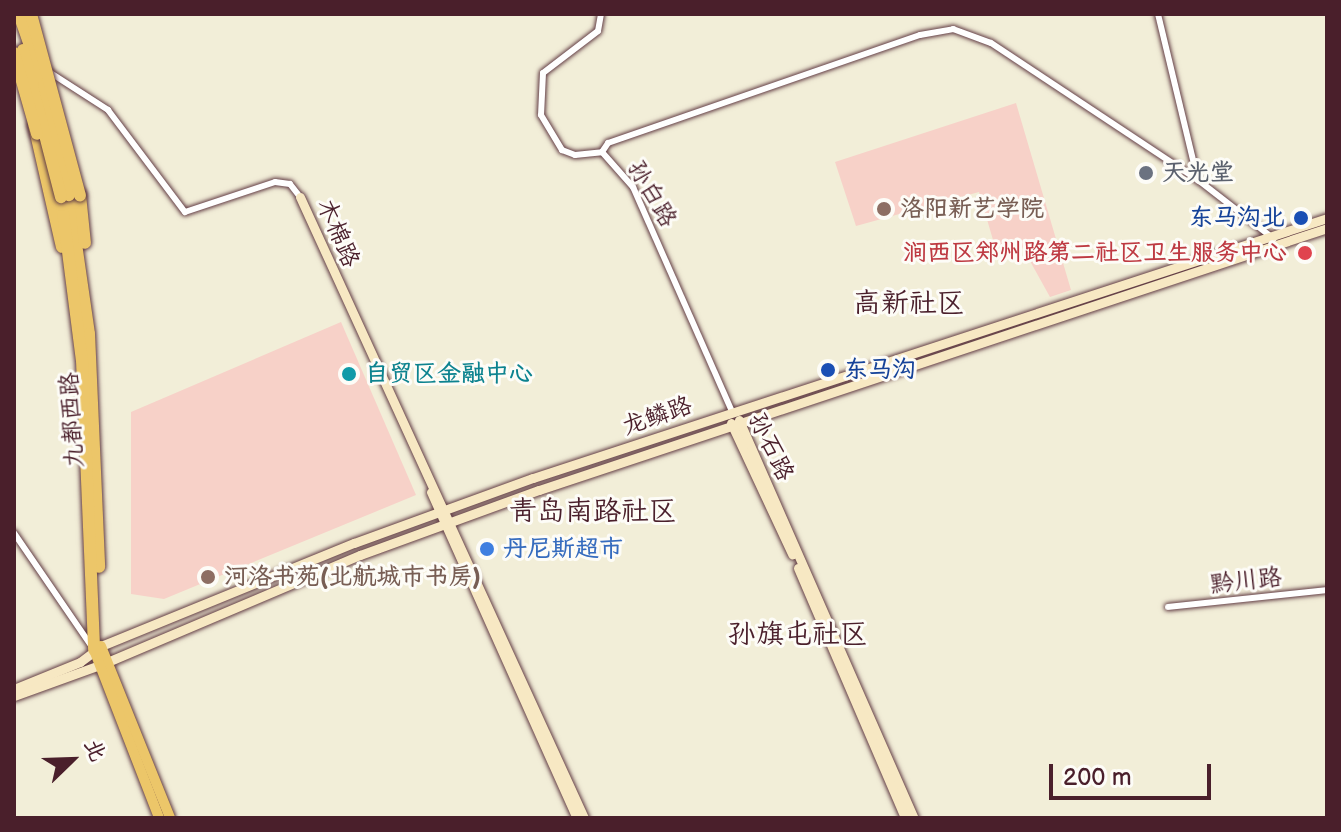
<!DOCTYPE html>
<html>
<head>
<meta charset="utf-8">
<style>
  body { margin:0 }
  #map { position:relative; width:1341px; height:832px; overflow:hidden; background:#f2eed8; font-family:"Balsamiq Sans","LXGW WenKai TC",sans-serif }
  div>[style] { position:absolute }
  .built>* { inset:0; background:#f7d1c8 }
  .roads { filter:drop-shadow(0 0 2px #633e45) drop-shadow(0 0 2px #633e45) }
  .street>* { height:6px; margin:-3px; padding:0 3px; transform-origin:3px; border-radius:3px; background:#fff }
  .secondary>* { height:9px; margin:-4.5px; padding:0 4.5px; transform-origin:4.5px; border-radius:4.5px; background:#f7e8c3 }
  .primary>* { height:10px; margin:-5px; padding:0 5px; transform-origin:5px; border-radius:5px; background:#ecc669 }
  .highway>* { height:12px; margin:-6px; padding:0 6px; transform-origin:6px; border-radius:6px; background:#ecc669 }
  .bridges { filter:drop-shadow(0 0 2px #633e45) drop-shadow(0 0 2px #633e45) }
  .highway-bridge>* { height:12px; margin:-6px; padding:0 6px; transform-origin:6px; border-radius:6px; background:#ecc669 }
  .dots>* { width:22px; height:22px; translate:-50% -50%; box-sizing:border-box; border:4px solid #fdfcf7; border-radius:50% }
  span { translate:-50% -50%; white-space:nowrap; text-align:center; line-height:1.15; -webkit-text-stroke:6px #fdfcf7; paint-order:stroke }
  .worship-label { font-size:24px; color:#5b616d; font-weight:700 }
  .left { translate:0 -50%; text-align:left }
  .street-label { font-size:24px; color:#4a1f2b }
  .education-label { font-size:24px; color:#785e54; font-weight:700 }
  .transit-label { font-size:24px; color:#164399; font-weight:700 }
  .right { translate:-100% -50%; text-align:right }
  .health-label { font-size:24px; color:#be3a42; font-weight:700 }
  .culture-label { font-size:24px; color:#0d838f; font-weight:700 }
  .shop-label { font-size:24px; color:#366cbe; font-weight:700 }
  .quarter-label { font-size:28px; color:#4a1f2b }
  .frame { position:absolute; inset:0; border:16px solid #4a1f2b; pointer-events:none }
  .north { position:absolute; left:32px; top:720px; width:80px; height:80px; -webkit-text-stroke:6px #fdfcf7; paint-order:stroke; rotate:67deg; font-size:22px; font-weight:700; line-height:32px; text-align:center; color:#4a1f2b }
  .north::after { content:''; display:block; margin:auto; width:28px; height:36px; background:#4a1f2b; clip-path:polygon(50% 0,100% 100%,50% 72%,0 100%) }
  .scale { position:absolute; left:1049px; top:764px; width:162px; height:36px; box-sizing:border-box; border:4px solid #4a1f2b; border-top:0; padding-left:10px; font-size:24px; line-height:28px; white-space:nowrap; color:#4a1f2b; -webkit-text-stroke:6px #fdfcf7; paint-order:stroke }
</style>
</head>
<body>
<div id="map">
  <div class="built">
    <div style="clip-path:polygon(1016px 103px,1071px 290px,1050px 297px,1020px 243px,998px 257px,979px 192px,856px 226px,835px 162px)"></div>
    <div style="clip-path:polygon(341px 322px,416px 495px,164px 599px,131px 594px,131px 412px)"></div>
  </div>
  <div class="roads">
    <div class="street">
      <div style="left:601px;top:14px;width:17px;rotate:100deg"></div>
      <div style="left:598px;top:31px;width:69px;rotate:142.6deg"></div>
      <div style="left:543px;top:73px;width:42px;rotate:92.7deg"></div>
      <div style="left:541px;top:115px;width:41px;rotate:59deg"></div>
      <div style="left:562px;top:150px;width:14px;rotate:21deg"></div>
      <div style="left:575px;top:155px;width:27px;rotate:-6deg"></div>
      <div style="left:602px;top:152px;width:47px;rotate:48.5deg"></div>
      <div style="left:633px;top:187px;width:245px;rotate:66.2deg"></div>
      <div style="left:1158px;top:14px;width:171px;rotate:76.5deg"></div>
      <div style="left:46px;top:70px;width:74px;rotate:32.8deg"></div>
      <div style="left:108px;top:110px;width:128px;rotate:53deg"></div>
      <div style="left:185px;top:212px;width:95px;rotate:-18.4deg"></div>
      <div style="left:275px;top:182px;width:15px;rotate:8deg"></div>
      <div style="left:290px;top:184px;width:16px;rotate:52deg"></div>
      <div style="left:602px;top:152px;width:11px;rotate:-56deg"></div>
      <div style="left:608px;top:143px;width:330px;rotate:-19.1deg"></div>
      <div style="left:920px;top:35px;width:34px;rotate:-10deg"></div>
      <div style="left:953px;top:29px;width:40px;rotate:20.2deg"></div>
      <div style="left:991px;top:43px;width:248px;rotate:33.5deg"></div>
      <div style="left:1198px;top:180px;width:96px;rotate:37.8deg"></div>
      <div style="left:14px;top:533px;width:138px;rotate:55.6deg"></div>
      <div style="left:1168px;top:607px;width:160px;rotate:-6.1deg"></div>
    </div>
    <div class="secondary">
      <div style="left:300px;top:197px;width:683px;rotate:65.42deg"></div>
      <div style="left:739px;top:420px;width:435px;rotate:66.3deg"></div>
      <div style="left:731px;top:423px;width:145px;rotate:65deg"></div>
      <div style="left:431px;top:492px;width:357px;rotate:65.9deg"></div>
      <div style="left:798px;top:568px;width:272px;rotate:66.8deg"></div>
      <div style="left:14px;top:689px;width:71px;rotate:-22.2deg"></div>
      <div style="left:80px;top:662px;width:26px;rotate:-37deg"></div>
      <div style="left:101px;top:646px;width:273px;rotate:-22.2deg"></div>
      <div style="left:354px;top:543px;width:190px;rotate:-20deg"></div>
      <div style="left:533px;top:478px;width:835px;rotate:-18.13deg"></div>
      <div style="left:14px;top:696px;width:97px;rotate:-19.9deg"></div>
      <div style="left:105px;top:663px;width:277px;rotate:-23deg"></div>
      <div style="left:360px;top:555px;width:190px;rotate:-20deg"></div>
      <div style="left:539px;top:490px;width:830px;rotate:-18.39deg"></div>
    </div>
    <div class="primary">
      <div style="left:101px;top:646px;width:185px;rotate:68.1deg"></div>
      <div style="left:94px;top:650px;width:180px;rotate:68.8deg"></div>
    </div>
    <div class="highway">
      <div style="left:34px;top:125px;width:125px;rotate:77.1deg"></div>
      <div style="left:69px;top:195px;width:140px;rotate:81.8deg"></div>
      <div style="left:89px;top:334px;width:233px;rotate:87.5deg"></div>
      <div style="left:80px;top:195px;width:48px;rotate:84.1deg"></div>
      <div style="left:61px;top:197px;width:164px;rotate:82.7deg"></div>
      <div style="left:82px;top:360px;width:290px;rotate:87.6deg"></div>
    </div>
  </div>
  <div class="bridges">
    <div class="highway-bridge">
      <div style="left:19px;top:14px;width:76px;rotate:70.9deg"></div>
      <div style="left:44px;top:86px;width:112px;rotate:77.1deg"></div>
      <div style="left:31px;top:14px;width:188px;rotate:74.9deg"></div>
      <div style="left:23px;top:50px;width:152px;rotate:75.5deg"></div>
      <div style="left:14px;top:53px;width:84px;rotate:74.1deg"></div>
    </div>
  </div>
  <div class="dots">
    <div style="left:1146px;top:173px;background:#6b7280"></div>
    <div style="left:884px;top:209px;background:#8d6e63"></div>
    <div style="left:1301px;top:218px;background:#1a4fb4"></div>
    <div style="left:1305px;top:253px;background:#e0444e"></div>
    <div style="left:828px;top:370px;background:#1a4fb4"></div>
    <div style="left:349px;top:374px;background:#0f9aa8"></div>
    <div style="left:487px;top:549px;background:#3f7fe0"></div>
    <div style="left:208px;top:577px;background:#8d6e63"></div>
  </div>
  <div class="worship-label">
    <span class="left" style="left:1162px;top:173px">天光堂</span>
  </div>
  <div class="street-label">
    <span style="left:652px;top:194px;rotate:60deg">孙白路</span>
    <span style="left:338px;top:233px;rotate:67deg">木棉路</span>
    <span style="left:657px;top:416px;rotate:-19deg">龙鳞路</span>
    <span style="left:72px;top:420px;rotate:-93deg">九都西路</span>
    <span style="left:771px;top:447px;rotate:64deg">孙石路</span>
    <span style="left:1246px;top:581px;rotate:-6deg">黔川路</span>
  </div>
  <div class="education-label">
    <span class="left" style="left:900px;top:209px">洛阳新艺学院</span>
    <span class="left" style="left:224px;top:577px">河洛书苑(北航城市书房)</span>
  </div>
  <div class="transit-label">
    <span class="right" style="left:1285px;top:218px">东马沟北</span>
    <span class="left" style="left:844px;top:370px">东马沟</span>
  </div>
  <div class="health-label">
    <span class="right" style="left:1287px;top:253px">涧西区郑州路第二社区卫生服务中心</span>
  </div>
  <div class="culture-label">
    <span class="left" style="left:365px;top:374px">自贸区金融中心</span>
  </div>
  <div class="shop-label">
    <span class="left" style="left:503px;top:549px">丹尼斯超市</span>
  </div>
  <div class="quarter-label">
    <span style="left:909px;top:304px">高新社区</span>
    <span style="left:593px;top:512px">青岛南路社区</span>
    <span style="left:798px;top:635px">孙旗屯社区</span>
  </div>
  <div class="frame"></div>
  <div class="north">北</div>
  <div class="scale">200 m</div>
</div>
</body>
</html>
